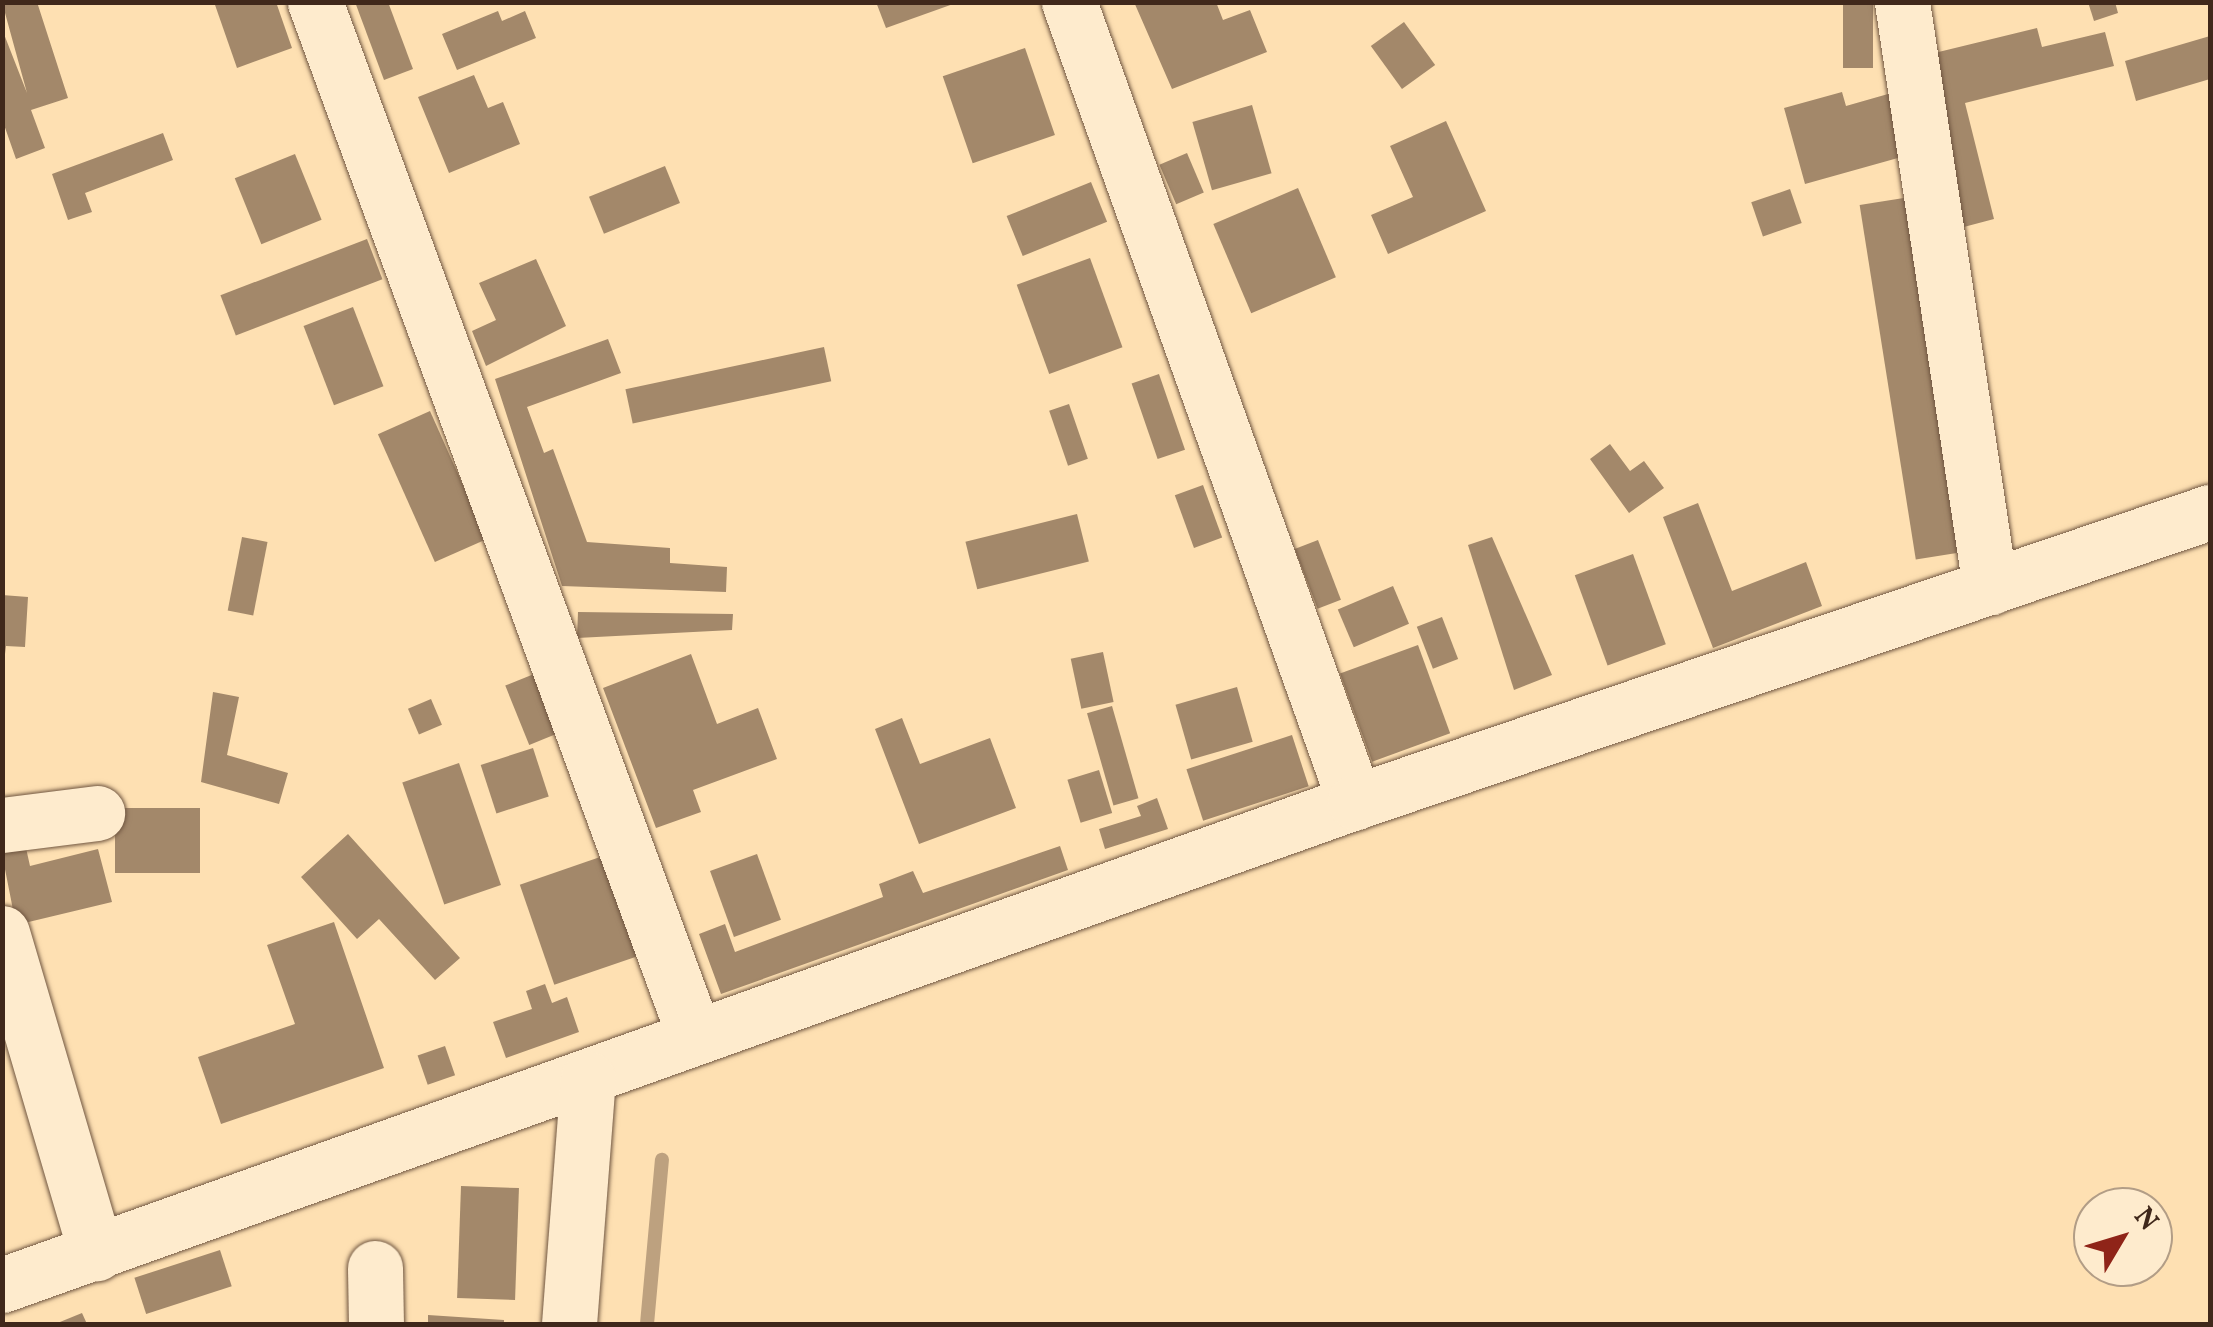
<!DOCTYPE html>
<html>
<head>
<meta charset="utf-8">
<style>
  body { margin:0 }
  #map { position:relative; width:2213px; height:1327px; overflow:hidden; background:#fee0b2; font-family:Vollkorn,serif }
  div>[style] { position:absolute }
  .stream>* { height:14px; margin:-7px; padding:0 7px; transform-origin:7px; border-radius:7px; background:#bda17f }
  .building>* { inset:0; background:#a3886a; transform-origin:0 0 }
  .roads { filter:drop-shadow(0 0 2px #705641) drop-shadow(0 0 2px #705641) }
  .minor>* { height:55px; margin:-27.5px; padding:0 27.5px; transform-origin:27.5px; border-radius:27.5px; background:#feebcd }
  span { translate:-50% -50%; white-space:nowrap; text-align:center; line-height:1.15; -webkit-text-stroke:8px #feebcd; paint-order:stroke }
  .frame { position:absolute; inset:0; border:5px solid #40281b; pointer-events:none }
  .north { position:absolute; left:2073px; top:1187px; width:100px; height:100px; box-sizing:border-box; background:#feebcd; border:2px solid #b29d86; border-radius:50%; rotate:52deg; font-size:28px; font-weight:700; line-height:40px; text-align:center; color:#40281b }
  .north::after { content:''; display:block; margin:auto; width:35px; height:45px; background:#8f2418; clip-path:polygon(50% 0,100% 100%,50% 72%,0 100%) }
</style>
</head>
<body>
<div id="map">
  <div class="stream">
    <div style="left:647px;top:1324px;width:165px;rotate:-84.8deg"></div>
  </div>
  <div class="building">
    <div style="clip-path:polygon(2px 2px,37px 2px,68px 98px,31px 110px,45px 148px,16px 159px,2px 119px,2px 29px,27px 93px)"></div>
    <div style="clip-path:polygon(214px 2px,276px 2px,292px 48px,237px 68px)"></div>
    <div style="clip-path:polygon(355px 2px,388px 2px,413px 69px,384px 80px)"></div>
    <div style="clip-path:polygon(876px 2px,956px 2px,956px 3px,886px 28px)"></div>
    <div style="clip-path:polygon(1134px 2px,1216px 2px,1223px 20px,1250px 10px,1267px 52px,1172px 89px)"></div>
    <div style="left:1843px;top:2px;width:30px;height:66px"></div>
    <div style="clip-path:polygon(2088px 2px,2115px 2px,2118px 13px,2094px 21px)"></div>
    <div style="clip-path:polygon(498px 11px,502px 21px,525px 11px,536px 38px,457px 70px,442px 34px)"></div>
    <div style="left:1404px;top:22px;width:53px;height:41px;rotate:54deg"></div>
    <div style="clip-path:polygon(2037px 28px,2042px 47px,2105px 32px,2114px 66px,1965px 103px,1994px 219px,1960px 228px,1918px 57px)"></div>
    <div style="clip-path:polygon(2210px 36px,2210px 79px,2136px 101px,2125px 61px)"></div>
    <div style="left:1025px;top:48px;width:92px;height:87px;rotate:71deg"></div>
    <div style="clip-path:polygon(474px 75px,488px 108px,503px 102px,520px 144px,449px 173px,418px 97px)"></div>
    <div style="clip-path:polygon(1842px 92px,1846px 106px,1888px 94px,1905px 156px,1805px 184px,1784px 108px)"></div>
    <div style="left:1252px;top:105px;width:71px;height:62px;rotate:74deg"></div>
    <div style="clip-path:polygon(1446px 121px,1486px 211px,1388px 254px,1371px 215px,1413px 197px,1390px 146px)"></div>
    <div style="clip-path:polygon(163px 133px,173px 160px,85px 193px,92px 212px,68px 220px,52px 174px)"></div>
    <div style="left:1187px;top:153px;width:43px;height:30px;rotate:67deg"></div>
    <div style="left:295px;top:154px;width:71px;height:65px;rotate:68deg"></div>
    <div style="left:665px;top:166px;width:40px;height:82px;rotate:68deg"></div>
    <div style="left:1091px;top:182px;width:43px;height:91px;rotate:68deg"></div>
    <div style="left:1298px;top:188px;width:97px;height:92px;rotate:67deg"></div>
    <div style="left:1790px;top:189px;width:36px;height:41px;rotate:71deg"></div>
    <div style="left:1910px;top:197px;width:359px;height:51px;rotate:81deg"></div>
    <div style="left:367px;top:239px;width:43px;height:157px;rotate:69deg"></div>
    <div style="left:1090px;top:258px;width:95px;height:78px;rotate:70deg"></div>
    <div style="clip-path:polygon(536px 259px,566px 326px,486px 366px,472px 331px,496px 320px,479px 283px)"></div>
    <div style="left:353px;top:307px;width:85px;height:53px;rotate:69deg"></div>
    <div style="clip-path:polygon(608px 339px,621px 373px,527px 407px,544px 453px,553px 449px,587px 542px,670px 548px,670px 563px,727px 567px,726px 592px,562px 586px,495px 379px)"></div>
    <div style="left:824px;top:347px;width:35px;height:203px;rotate:78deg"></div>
    <div style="left:1159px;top:374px;width:80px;height:29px;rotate:71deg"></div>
    <div style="left:1069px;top:404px;width:58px;height:21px;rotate:71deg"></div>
    <div style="left:430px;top:411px;width:140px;height:57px;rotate:66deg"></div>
    <div style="clip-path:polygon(1610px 444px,1630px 471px,1644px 461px,1664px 488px,1629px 513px,1590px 459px)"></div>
    <div style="left:1203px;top:485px;width:56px;height:30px;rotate:70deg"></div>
    <div style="clip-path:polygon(1698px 503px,1732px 591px,1806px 562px,1822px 606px,1713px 648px,1663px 517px)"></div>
    <div style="left:1077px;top:514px;width:49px;height:115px;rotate:76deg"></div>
    <div style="left:242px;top:537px;width:26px;height:75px;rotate:11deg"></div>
    <div style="clip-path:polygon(1492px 537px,1552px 675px,1514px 690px,1468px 545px)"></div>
    <div style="left:1318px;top:540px;width:64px;height:25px;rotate:69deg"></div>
    <div style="left:1633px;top:554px;width:96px;height:62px;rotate:70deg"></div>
    <div style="left:1393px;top:586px;width:41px;height:60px;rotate:67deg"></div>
    <div style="clip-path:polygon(2px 595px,28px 597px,25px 647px,6px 646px,5px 654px)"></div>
    <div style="clip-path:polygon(578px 612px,733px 614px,732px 630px,577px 638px)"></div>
    <div style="left:1442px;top:617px;width:45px;height:27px;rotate:69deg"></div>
    <div style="left:1418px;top:645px;width:94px;height:83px;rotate:70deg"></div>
    <div style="left:1103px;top:652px;width:51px;height:33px;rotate:78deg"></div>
    <div style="clip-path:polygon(691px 654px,717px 724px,758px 708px,777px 759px,693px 790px,701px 812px,656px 828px,603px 688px)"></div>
    <div style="left:534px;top:674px;width:64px;height:31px;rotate:68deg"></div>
    <div style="left:1237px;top:687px;width:57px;height:64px;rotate:74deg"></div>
    <div style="clip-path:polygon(213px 692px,239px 697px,227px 755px,288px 773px,279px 804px,201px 782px)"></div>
    <div style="left:431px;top:699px;width:28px;height:25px;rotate:67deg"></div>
    <div style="left:1112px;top:706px;width:96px;height:26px;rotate:74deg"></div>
    <div style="clip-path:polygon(902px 718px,920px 764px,990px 738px,1016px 808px,919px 844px,875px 729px)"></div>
    <div style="left:1292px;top:735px;width:54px;height:111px;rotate:72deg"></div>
    <div style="left:533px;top:748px;width:51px;height:55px;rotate:72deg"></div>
    <div style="left:459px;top:763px;width:129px;height:60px;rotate:71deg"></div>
    <div style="left:1099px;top:770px;width:45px;height:33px;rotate:73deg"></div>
    <div style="clip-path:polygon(1157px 798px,1168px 829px,1105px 849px,1099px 829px,1141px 816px,1137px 806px)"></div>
    <div style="left:115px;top:808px;width:85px;height:65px"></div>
    <div style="clip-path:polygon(348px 834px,460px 958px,435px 980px,379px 919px,357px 939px,301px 877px)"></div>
    <div style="clip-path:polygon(1060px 846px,1068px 870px,721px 994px,699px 934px,725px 924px,735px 952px,883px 897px,879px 884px,913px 871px,923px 893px)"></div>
    <div style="clip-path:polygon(26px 848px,30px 866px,98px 849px,112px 902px,16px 925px,2px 854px)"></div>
    <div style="left:757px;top:854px;width:70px;height:50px;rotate:70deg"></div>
    <div style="left:603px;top:856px;width:106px;height:88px;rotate:71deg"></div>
    <div style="clip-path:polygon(334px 922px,384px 1068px,221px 1124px,198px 1057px,295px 1024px,267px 945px)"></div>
    <div style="clip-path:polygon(545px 984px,552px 1003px,567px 997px,579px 1032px,506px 1058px,493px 1022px,532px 1009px,526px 991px)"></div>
    <div style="left:445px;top:1046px;width:31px;height:29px;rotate:71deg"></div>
    <div style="left:461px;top:1186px;width:58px;height:112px;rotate:2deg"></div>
    <div style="left:220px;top:1250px;width:38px;height:90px;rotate:72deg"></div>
    <div style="clip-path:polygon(82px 1313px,87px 1324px,55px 1324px)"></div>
    <div style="clip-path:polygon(428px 1315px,504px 1320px,504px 1324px,428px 1324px)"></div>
  </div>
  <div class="roads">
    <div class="minor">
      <div style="left:315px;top:2px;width:1103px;rotate:69.84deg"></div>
      <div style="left:1069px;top:2px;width:850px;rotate:70.33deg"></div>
      <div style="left:1902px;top:2px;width:592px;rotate:81.45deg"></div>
      <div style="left:2px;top:825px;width:96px;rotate:-7.2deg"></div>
      <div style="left:2px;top:933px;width:334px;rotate:73.6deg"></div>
      <div style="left:375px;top:1268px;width:56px;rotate:89deg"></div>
      <div style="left:2px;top:1285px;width:1437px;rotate:-19.65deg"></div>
      <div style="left:1355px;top:802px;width:903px;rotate:-18.74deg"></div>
      <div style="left:569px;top:1324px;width:246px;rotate:-85.6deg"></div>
    </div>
  </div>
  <div class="frame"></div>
  <div class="north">N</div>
</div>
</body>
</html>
